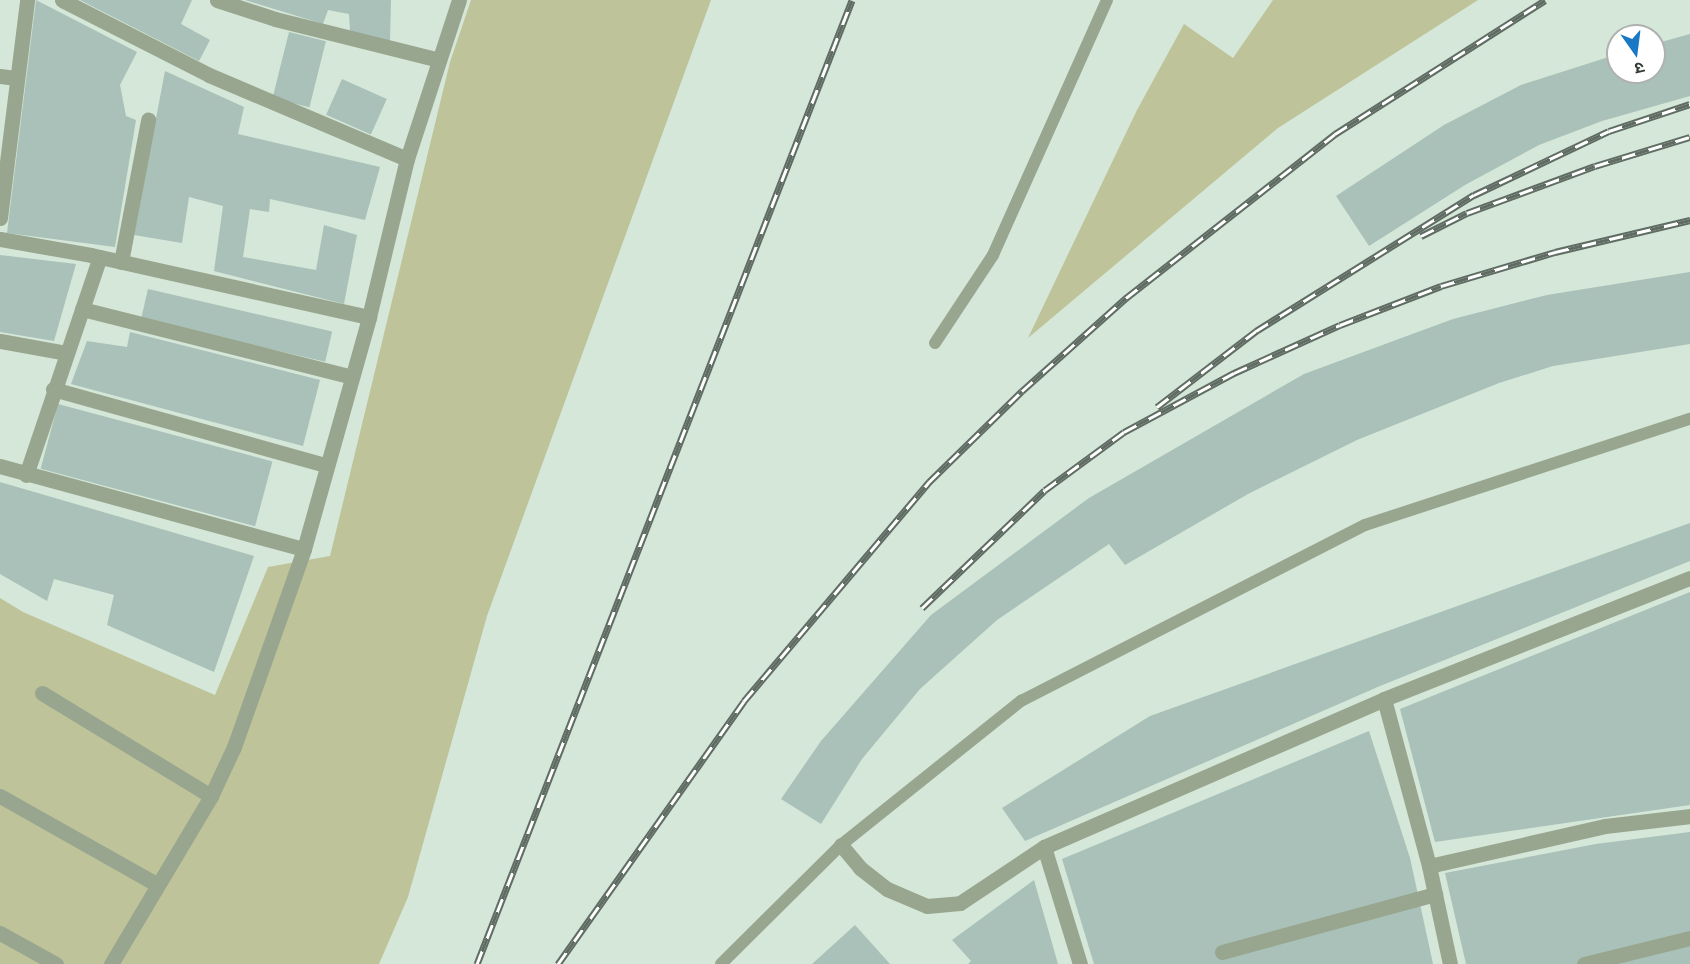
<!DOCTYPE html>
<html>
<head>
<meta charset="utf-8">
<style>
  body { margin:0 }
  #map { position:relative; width:1690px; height:964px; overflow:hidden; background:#d4e7d8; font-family:Literata,"Noto Sans Devanagari",serif }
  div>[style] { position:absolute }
  .green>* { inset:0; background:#bfc39a }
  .building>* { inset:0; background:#a9c1b8; transform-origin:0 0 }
  .lane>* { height:12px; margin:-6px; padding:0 6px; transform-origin:6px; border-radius:6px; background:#99a68f }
  .street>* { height:15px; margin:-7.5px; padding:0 7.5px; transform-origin:7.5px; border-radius:7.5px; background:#99a68f }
  .rail>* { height:7px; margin-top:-3.5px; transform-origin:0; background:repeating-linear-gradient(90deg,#fff 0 14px,#606c63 0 28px); box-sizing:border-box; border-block:2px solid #606c63 }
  span { translate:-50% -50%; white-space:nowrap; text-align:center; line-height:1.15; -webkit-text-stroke:6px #fff; paint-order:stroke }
  .north { position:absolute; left:1606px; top:24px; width:60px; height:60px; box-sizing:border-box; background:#fff; border:2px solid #aeb1af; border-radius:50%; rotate:166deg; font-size:16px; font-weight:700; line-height:24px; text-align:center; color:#343c36 }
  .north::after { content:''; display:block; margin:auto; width:21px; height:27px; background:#1a78c5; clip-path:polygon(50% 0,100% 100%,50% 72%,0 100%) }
</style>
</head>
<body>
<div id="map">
  <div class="green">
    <div style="clip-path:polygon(471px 0,711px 0,487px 616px,408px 897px,379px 964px,0 964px,0 598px,23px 612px,215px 695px,268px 567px,330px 556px,450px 62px)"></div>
    <div style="clip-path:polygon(1273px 0,1478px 0,1278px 128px,1028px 338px,1137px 110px,1184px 24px,1233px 58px)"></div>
  </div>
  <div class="building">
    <div style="clip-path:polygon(36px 0,137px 52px,120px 85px,126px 116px,136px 120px,115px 247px,7px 233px)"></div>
    <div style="clip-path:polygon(80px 0,192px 0,181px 24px,210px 40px,199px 61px)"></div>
    <div style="clip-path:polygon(245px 0,391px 0,390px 41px,350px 31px,349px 14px,328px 10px,323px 24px)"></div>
    <div style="left:289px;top:32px;width:38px;height:68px;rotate:14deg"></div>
    <div style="clip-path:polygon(1690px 34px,1690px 96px,1602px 121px,1539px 145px,1465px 185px,1369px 246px,1336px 196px,1444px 125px,1521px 85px,1618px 54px,1618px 72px,1654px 72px,1654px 44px)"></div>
    <div style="clip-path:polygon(165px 71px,244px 107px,238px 134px,380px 167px,365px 220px,270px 199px,269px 212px,250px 209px,243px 257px,316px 270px,324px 225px,357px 235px,344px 304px,214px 271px,223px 206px,189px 197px,182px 243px,134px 235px)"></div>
    <div style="left:342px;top:79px;width:49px;height:39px;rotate:24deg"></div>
    <div style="clip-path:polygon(0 255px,76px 264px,54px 341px,0 332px)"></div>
    <div style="clip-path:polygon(1690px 272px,1690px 344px,1553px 366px,1499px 383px,1357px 440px,1248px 494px,1125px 565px,1109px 544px,997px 620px,920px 689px,862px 759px,821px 824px,781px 799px,821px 741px,931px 615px,1089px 498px,1304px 374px,1453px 319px,1547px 295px)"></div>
    <div style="left:148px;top:289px;width:189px;height:31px;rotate:13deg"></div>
    <div style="clip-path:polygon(130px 332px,320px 380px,303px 446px,71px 384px,87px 341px,127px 347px)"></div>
    <div style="left:58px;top:404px;width:222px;height:67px;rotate:15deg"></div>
    <div style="clip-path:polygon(0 482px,254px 556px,214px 672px,107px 625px,114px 595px,54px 579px,47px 601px,0 574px)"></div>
    <div style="clip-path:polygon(1690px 523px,1690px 561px,1380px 686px,1025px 841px,1002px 808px,1150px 716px)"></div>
    <div style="clip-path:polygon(1690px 592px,1690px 805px,1435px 842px,1400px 709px)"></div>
    <div style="clip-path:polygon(1369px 731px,1410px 858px,1433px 964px,1094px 964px,1062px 859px)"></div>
    <div style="clip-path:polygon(1690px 832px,1690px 964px,1466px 964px,1445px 873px,1596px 844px)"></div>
    <div style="clip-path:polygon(1034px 880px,1058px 964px,968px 964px,971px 961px,952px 940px)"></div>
    <div style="clip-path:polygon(855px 925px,890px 964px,812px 964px)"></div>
  </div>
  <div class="lane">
    <div style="left:935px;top:343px;width:105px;rotate:-56.6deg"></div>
    <div style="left:993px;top:255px;width:279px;rotate:-65.9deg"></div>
    <div style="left:721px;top:964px;width:169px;rotate:-44.8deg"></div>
    <div style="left:841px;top:845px;width:231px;rotate:-38.7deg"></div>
    <div style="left:1021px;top:701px;width:386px;rotate:-27.1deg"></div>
    <div style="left:1365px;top:525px;width:342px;rotate:-18.1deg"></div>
  </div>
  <div class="street">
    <div style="left:62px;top:0;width:165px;rotate:27deg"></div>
    <div style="left:209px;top:75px;width:215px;rotate:23deg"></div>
    <div style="left:217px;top:0;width:61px;rotate:18.1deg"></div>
    <div style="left:275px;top:19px;width:169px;rotate:14deg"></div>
    <div style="left:0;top:76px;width:17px;rotate:7deg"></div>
    <div style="left:0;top:218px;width:220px;rotate:-82.9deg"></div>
    <div style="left:0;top:239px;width:92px;rotate:10deg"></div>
    <div style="left:91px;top:255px;width:285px;rotate:12.6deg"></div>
    <div style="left:121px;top:262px;width:145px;rotate:-79.2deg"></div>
    <div style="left:82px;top:309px;width:278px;rotate:14.1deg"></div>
    <div style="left:0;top:341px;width:67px;rotate:10.3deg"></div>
    <div style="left:53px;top:389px;width:283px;rotate:15.6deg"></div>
    <div style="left:0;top:466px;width:315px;rotate:15.3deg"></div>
    <div style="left:26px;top:475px;width:230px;rotate:-71.3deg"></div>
    <div style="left:42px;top:693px;width:198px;rotate:31.4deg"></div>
    <div style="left:1384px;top:699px;width:173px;rotate:74.9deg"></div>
    <div style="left:1429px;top:866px;width:100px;rotate:77.9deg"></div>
    <div style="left:0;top:796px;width:179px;rotate:29.4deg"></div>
    <div style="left:841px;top:845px;width:30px;rotate:50deg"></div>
    <div style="left:860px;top:868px;width:34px;rotate:38deg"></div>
    <div style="left:887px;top:889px;width:43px;rotate:23deg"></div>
    <div style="left:927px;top:906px;width:33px;rotate:-5deg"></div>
    <div style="left:960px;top:903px;width:101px;rotate:-33.7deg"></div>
    <div style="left:1044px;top:847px;width:371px;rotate:-23.5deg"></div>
    <div style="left:1384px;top:699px;width:329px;rotate:-21.6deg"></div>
    <div style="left:1044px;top:847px;width:122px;rotate:72.9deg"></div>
    <div style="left:1429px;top:866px;width:180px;rotate:-12.8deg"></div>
    <div style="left:1605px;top:826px;width:86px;rotate:-6.7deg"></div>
    <div style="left:0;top:933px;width:64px;rotate:29deg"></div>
    <div style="left:1222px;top:952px;width:221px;rotate:-15.2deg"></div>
    <div style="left:111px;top:964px;width:196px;rotate:-59.2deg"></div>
    <div style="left:211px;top:796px;width:54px;rotate:-64.9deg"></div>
    <div style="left:234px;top:747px;width:210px;rotate:-70.5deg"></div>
    <div style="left:304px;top:549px;width:241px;rotate:-74.3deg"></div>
    <div style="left:369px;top:317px;width:163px;rotate:-76.5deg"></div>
    <div style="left:407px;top:159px;width:167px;rotate:-71.9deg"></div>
    <div style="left:1584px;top:964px;width:109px;rotate:-13.8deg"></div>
  </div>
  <div class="rail">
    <div style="left:1421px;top:236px;width:51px;rotate:-26.6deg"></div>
    <div style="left:1467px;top:213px;width:136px;rotate:-20.2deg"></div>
    <div style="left:1595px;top:166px;width:99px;rotate:-17deg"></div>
    <div style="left:1157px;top:407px;width:125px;rotate:-37.5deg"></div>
    <div style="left:1256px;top:331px;width:257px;rotate:-32deg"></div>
    <div style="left:1474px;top:195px;width:149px;rotate:-25.4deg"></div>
    <div style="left:1609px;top:131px;width:85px;rotate:-18.4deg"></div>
    <div style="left:922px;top:608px;width:170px;rotate:-43.8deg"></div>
    <div style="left:1045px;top:490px;width:98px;rotate:-36.3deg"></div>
    <div style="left:1124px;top:432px;width:125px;rotate:-28.2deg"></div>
    <div style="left:1234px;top:373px;width:116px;rotate:-24.4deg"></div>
    <div style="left:1340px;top:325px;width:108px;rotate:-21.1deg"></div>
    <div style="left:1441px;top:286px;width:119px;rotate:-16.6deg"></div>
    <div style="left:1555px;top:252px;width:139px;rotate:-13.3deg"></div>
    <div style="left:477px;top:964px;width:1034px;rotate:-68.74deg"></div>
    <div style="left:558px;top:964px;width:322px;rotate:-54.7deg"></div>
    <div style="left:744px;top:701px;width:287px;rotate:-49.8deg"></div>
    <div style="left:929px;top:482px;width:130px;rotate:-44.4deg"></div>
    <div style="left:1022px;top:391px;width:140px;rotate:-41.8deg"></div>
    <div style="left:1126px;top:298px;width:266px;rotate:-38.1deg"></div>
    <div style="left:1335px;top:134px;width:249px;rotate:-32.5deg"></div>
  </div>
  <div class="north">उ</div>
</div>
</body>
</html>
